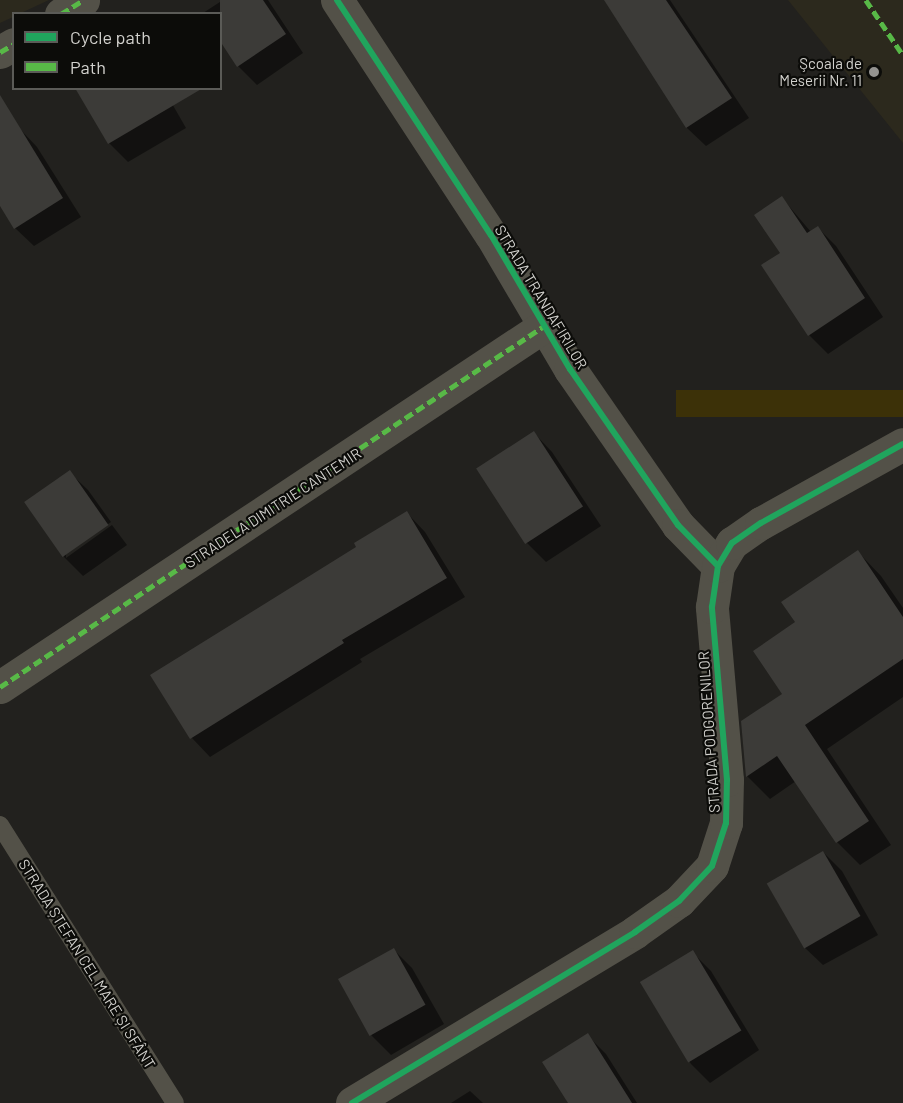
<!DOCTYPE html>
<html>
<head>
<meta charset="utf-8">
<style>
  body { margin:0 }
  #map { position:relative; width:903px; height:1103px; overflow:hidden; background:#22211e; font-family:Barlow,sans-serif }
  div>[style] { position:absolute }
  .built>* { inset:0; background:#2c291d }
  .green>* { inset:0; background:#3c3108; transform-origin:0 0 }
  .shadow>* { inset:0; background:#0007 }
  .building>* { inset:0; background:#3c3b38; transform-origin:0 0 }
  .lane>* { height:18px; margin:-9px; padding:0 9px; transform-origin:9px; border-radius:9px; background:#535148 }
  .street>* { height:33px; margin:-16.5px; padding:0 16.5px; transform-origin:16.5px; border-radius:16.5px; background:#535148 }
  .quiet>* { height:4.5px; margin-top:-2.25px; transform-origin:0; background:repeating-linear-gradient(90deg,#58b947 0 9px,transparent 0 13.5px) }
  .cycleway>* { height:6px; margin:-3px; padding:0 3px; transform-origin:3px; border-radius:3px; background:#20a55d }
  .dots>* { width:16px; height:16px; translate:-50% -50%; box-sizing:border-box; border:3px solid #0c0c09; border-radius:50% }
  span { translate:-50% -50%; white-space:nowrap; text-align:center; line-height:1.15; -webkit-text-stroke:4.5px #0c0c09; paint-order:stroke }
  .poi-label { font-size:15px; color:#d2d1cd }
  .right { translate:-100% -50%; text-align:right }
  .street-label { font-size:15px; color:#d2d1cd }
  .legend { position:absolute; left:12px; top:12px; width:210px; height:78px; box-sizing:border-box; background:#0c0c09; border:2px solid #5b5b57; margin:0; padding:8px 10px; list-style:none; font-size:18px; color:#d2d1cd }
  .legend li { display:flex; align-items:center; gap:12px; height:30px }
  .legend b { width:30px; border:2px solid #5b5b57 }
</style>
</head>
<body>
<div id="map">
  <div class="built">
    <div style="clip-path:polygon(0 0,49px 0,21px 13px,14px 14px,13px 17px,0 23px)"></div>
    <div style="clip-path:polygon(788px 0,903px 0,903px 143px)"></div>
  </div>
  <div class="green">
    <div style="left:903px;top:390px;width:27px;height:227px;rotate:90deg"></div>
  </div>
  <div class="shadow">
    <div style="clip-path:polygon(223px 0,268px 0,303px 53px,257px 85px,238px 66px,220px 14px,203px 13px)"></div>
    <div style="clip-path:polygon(605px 0,670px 0,749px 118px,706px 146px,687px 128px)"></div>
    <div style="clip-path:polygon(77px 88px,163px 88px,186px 128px,128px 162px,109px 143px)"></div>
    <div style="clip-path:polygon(19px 128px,37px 147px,81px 217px,34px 246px,15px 228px,0 203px,0 139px)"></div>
    <div style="clip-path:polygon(782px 198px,811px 232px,817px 227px,836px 246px,883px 317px,828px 354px,810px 336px,764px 266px,782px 253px)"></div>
    <div style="clip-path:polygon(534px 433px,552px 452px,601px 526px,546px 562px,527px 543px,478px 469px)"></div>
    <div style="clip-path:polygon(69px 472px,88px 490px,111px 522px,66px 554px,66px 558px,112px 525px,127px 545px,83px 576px,64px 557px)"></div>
    <div style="clip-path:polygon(407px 513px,425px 532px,465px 597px,360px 659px,362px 662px,210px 757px,192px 738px,152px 675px,358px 547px)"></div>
    <div style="clip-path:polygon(858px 552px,881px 576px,903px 608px,903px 697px,827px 749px,891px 845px,860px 865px,837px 842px,796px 781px,770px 799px,747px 776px,784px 695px,797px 623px)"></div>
    <div style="clip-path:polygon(823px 852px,842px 871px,878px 935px,823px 965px,804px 947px)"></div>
    <div style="clip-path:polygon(393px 949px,412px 968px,444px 1024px,391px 1055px,372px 1036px,340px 981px)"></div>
    <div style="clip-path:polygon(692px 952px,711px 971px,759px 1050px,710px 1083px,691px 1064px,643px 984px)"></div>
    <div style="clip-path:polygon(587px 1035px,606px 1054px,637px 1103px,570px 1103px)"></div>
    <div style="clip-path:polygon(470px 1091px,483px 1103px,451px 1103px)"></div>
  </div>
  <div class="building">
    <div style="clip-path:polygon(220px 0,263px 0,286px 34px,237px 67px,220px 41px)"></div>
    <div style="clip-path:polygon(604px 0,666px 0,732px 98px,686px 128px)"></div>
    <div style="clip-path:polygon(75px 88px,203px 88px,108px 144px)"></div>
    <div style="clip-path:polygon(0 95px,63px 198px,14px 229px,0 206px)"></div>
    <div style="clip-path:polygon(782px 196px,807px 233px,818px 226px,865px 298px,808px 336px,761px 265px,780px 253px,754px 215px)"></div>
    <div style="left:534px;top:431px;width:90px;height:69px;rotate:57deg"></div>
    <div style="left:70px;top:470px;width:67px;height:56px;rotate:55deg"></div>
    <div style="clip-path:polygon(407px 511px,447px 578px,342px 640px,344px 643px,190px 739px,150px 675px,356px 547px,354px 543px)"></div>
    <div style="clip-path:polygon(858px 550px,903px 617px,903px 659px,805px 725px,869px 821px,836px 843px,777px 756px,746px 777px,741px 721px,782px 694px,753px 651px,795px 622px,781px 602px)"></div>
    <div style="left:823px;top:851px;width:75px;height:65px;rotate:60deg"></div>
    <div style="left:394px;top:948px;width:65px;height:64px;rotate:61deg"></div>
    <div style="left:693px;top:950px;width:94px;height:62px;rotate:59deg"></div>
    <div style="clip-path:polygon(588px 1033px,632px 1103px,568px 1103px,542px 1062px)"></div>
  </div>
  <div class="lane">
    <div style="left:0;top:825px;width:328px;rotate:57.8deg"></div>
  </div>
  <div class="street">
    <div style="left:337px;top:0;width:281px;rotate:56.8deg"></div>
    <div style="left:491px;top:235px;width:156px;rotate:59.5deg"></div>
    <div style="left:570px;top:369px;width:190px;rotate:55.3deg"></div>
    <div style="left:678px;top:525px;width:57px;rotate:45.7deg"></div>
    <div style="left:61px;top:14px;width:26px;rotate:-32deg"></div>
    <div style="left:0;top:52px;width:16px;rotate:-30deg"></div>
    <div style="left:0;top:687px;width:653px;rotate:-33.57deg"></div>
    <div style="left:352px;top:1103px;width:331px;rotate:-31.1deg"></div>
    <div style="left:635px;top:932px;width:54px;rotate:-35.2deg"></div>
    <div style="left:679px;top:901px;width:48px;rotate:-46.7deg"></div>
    <div style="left:712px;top:866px;width:45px;rotate:-72deg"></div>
    <div style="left:726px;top:823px;width:43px;rotate:-88.7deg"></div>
    <div style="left:727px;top:780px;width:174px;rotate:-95deg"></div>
    <div style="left:712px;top:607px;width:41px;rotate:-81.7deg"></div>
    <div style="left:718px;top:566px;width:27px;rotate:-59deg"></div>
    <div style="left:732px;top:543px;width:35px;rotate:-35deg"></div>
    <div style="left:761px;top:523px;width:162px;rotate:-29.1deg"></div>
  </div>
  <div class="quiet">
    <div style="left:866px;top:0;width:66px;rotate:56.1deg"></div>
    <div style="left:61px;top:14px;width:26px;rotate:-32deg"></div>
    <div style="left:0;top:52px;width:16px;rotate:-30deg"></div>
    <div style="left:0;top:687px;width:653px;rotate:-33.57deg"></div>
  </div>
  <div class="cycleway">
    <div style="left:337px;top:0;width:281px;rotate:56.8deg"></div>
    <div style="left:491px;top:235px;width:156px;rotate:59.5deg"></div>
    <div style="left:570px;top:369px;width:190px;rotate:55.3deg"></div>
    <div style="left:678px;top:525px;width:57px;rotate:45.7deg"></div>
    <div style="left:352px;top:1103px;width:331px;rotate:-31.1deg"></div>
    <div style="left:635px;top:932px;width:54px;rotate:-35.2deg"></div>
    <div style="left:679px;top:901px;width:48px;rotate:-46.7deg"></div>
    <div style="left:712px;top:866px;width:45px;rotate:-72deg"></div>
    <div style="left:726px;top:823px;width:43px;rotate:-88.7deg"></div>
    <div style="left:727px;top:780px;width:174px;rotate:-95deg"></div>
    <div style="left:712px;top:607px;width:41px;rotate:-81.7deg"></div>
    <div style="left:718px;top:566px;width:27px;rotate:-59deg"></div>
    <div style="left:732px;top:543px;width:35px;rotate:-35deg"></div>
    <div style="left:761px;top:523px;width:162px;rotate:-29.1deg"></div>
  </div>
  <div class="dots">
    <div style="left:874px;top:72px;background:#949390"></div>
  </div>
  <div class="poi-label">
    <span class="right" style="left:862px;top:72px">Şcoala de<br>Meserii Nr. 11</span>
  </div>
  <div class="street-label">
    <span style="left:541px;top:297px;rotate:59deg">STRADA TRANDAFIRILOR</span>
    <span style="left:273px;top:508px;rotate:-33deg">STRADELA DIMITRIE CANTEMIR</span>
    <span style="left:709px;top:732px;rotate:-94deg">STRADA PODGORENILOR</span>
    <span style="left:87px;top:964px;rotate:58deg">STRADA ȘTEFAN CEL MARE ȘI SFÂNT</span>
  </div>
  <ul class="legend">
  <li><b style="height:8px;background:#20a55d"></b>Cycle path</li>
  <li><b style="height:8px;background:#58b947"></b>Path</li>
  </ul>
</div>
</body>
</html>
